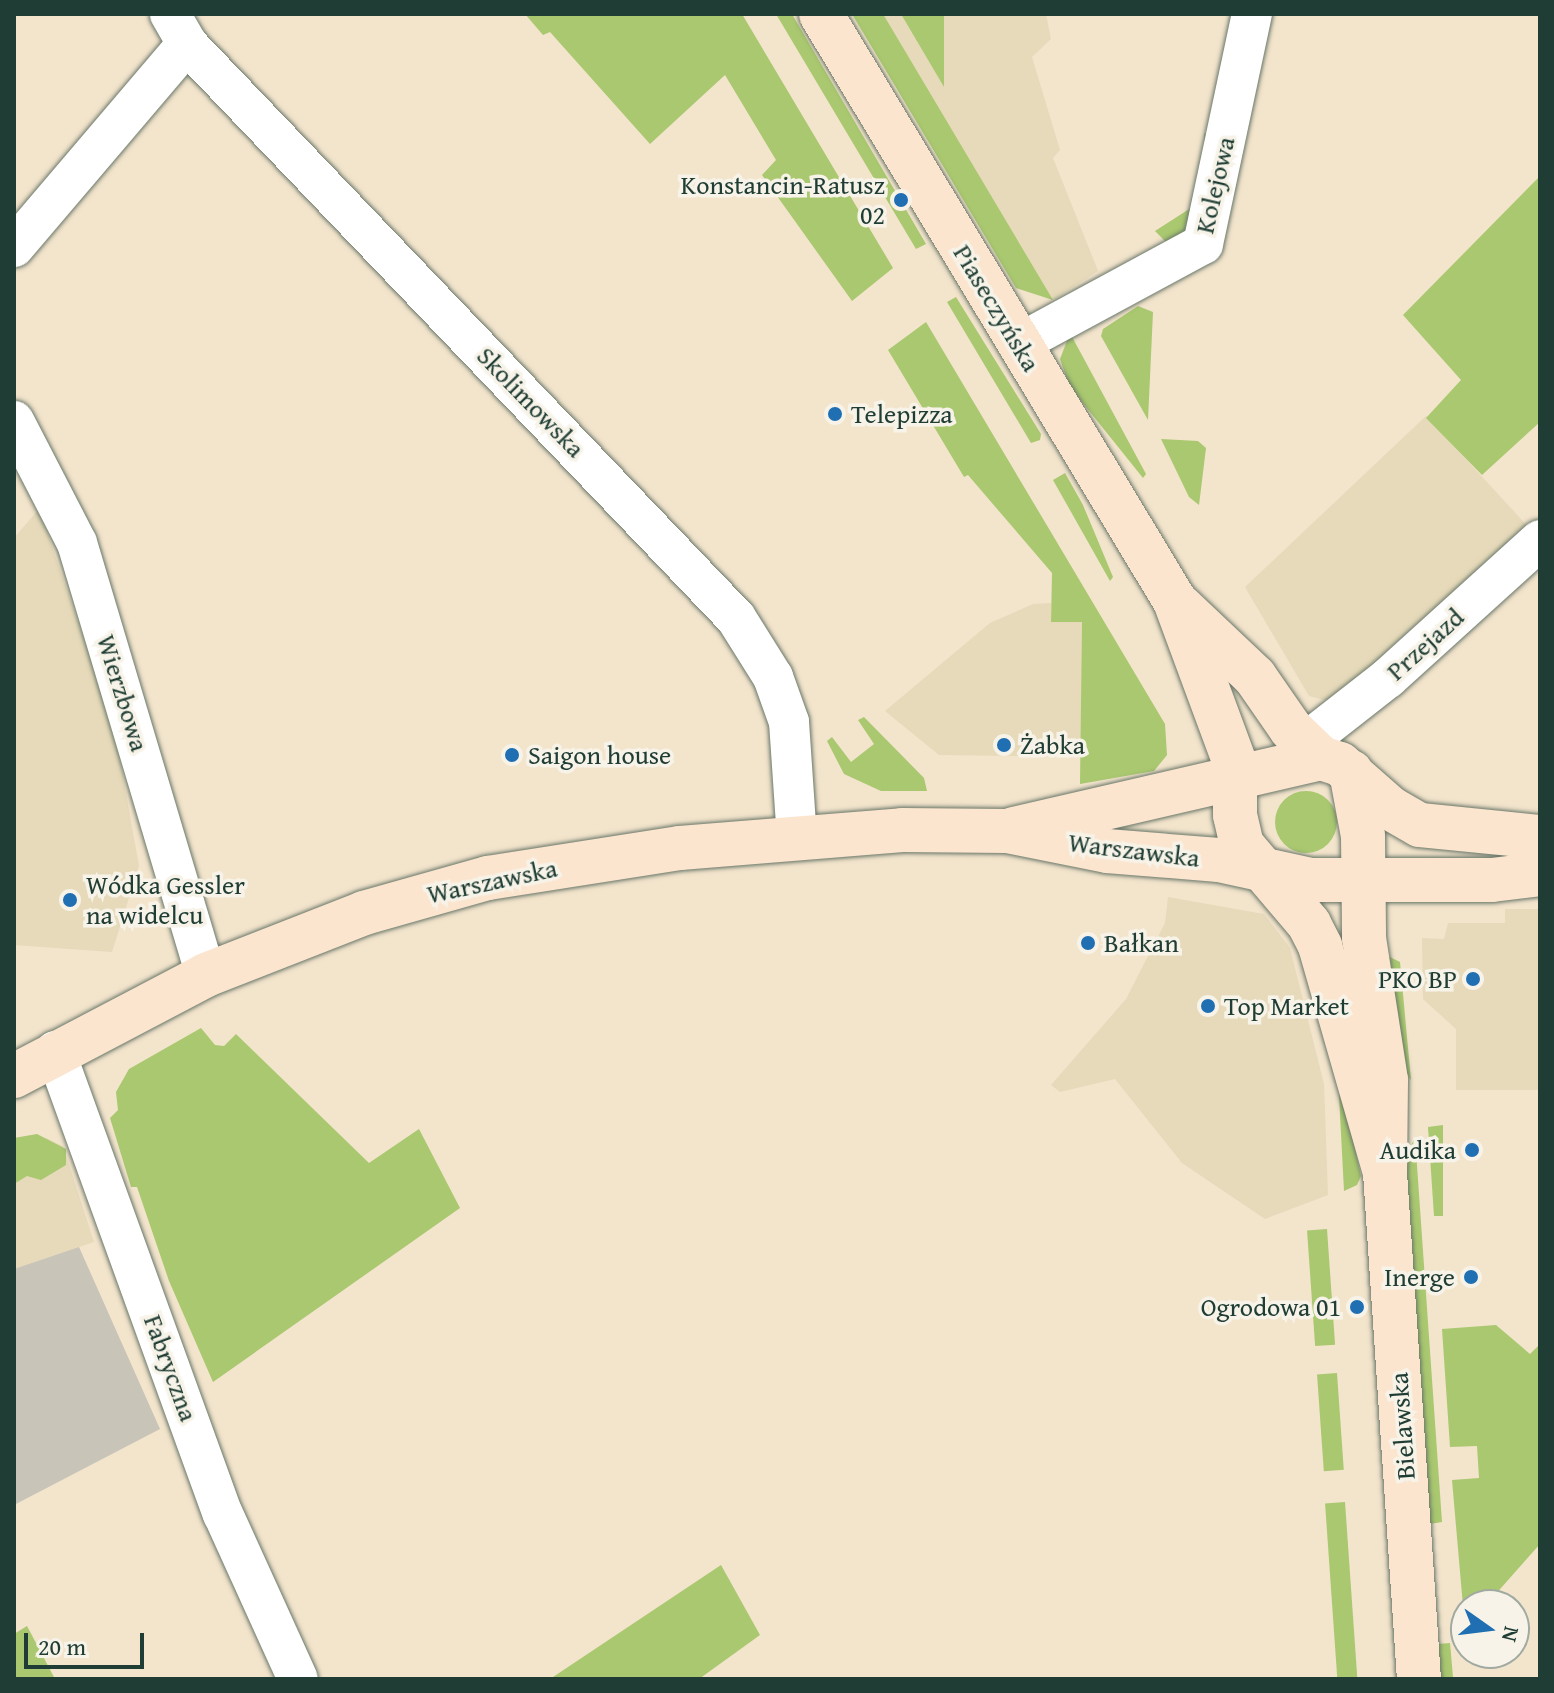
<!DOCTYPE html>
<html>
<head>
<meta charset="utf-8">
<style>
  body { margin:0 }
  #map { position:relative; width:1554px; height:1693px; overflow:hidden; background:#f3e4cc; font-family:"Gentium Book Plus",serif }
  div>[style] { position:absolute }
  .built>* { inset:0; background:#e6daba }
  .industrial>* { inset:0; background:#c8c4b8 }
  .green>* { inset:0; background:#a9c86f; transform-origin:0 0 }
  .round { border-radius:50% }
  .roads { filter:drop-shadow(0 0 2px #697769) drop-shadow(0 0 2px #697769) }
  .street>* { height:40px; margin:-20px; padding:0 20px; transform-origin:20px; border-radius:20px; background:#fff }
  .secondary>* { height:44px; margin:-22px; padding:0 22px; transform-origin:22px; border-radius:22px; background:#fbe5cf }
  .dots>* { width:22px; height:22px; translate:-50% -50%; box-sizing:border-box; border:4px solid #f7f3e8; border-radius:50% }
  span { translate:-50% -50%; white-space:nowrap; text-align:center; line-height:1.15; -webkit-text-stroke:7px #f7f3e8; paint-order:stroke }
  .poi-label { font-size:26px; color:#1f3d34 }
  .right { translate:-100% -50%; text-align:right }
  .left { translate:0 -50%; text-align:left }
  .street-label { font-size:26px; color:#1f3d34 }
  .frame { position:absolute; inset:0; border:16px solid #1f3d34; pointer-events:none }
  .north { position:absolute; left:1450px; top:1589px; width:80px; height:80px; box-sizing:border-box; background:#f7f3e8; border:2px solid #a1aaa0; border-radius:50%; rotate:104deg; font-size:22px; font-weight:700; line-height:32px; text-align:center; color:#1f3d34 }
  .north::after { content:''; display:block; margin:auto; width:28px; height:36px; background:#1f6fb2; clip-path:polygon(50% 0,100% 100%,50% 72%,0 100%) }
  .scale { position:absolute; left:24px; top:1633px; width:120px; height:36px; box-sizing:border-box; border:4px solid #1f3d34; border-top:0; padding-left:10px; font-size:24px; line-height:28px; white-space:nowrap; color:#1f3d34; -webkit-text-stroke:6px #f7f3e8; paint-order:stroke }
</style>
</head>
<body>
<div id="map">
  <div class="built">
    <div style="clip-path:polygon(852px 14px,1046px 14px,1051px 39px,1032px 57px,1060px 150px,1053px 158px,1098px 271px,1053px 300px,1016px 288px)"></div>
    <div style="clip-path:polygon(1426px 416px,1533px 532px,1336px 703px,1309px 696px,1245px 587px)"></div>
    <div style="clip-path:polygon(39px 509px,114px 726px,139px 866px,112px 952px,14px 945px,14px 538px)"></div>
    <div style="clip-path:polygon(1051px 603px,1051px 622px,1082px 622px,1081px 757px,939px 755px,885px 711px,990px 623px,1033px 604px)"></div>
    <div style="clip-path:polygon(1168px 897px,1264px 914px,1290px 948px,1324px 1084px,1328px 1195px,1265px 1219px,1182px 1163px,1115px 1079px,1060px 1092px,1051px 1085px,1126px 999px,1165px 923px)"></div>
    <div style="clip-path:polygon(1505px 909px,1540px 909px,1540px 1090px,1456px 1090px,1456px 1029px,1423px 999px,1422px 938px,1444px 939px,1448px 923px,1505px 923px)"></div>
    <div style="clip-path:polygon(46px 1138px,63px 1146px,94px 1242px,14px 1269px,14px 1142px)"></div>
  </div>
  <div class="industrial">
    <div style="clip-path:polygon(79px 1247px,160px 1429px,14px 1505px,14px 1269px)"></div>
  </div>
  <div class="green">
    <div style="clip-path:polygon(525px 14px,742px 14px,893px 268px,852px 301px,762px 175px,776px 160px,725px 75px,650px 144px,550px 32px,543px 35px)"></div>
    <div style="clip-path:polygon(776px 14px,792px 14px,926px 244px,916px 249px)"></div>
    <div style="clip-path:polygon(852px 14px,883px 14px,1053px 300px,1016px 288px)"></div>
    <div style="clip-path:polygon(901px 14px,944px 14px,944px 87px)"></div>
    <div style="clip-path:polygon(1204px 133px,1214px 142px,1198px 220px,1170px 246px,1155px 231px,1197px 204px,1205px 172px)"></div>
    <div style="clip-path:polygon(1540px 176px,1540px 422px,1482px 475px,1426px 418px,1461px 380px,1403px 315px)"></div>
    <div style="clip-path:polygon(956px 297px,1041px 434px,1040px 440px,1031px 443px,947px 302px)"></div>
    <div style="clip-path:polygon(1138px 306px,1153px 312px,1148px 420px,1101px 336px,1103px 329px)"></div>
    <div style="clip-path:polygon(926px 322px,1165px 724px,1167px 755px,1154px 771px,1080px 784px,1082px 622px,1051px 622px,1052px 573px,968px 475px,964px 477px,888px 350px)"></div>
    <div style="clip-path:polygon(1070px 333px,1146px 474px,1143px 478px,1070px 387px,1060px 359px)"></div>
    <div style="clip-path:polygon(1161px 439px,1198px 441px,1206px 448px,1199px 505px,1189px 497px)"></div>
    <div style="clip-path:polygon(1065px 473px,1083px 505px,1113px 577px,1110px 581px,1053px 480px)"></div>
    <div style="clip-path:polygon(864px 717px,924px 778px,927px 791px,881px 791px,844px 774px,827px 741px,832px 737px,851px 762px,874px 744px,858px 720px)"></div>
    <div class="round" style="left:1275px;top:791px;width:62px;height:62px"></div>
    <div style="clip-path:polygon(1384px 954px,1400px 962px,1411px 1080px,1404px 1072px)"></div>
    <div style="clip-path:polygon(201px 1028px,215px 1045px,224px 1046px,236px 1034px,369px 1163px,419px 1129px,460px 1208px,213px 1382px,169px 1281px,137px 1187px,131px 1187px,110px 1118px,118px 1110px,116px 1092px,129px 1069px)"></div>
    <div style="clip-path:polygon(1339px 1095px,1343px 1095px,1361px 1176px,1357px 1185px,1344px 1191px)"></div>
    <div style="clip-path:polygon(1443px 1125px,1443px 1216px,1434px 1216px,1428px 1127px)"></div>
    <div style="clip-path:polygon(37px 1134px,66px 1149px,66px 1165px,41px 1180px,27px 1176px,14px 1184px,14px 1138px)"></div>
    <div style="clip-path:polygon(1415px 1137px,1442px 1522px,1430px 1524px,1406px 1157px)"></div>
    <div style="left:1327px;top:1229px;width:116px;height:20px;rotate:86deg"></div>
    <div style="clip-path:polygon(1496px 1325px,1530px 1354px,1540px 1344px,1540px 1544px,1486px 1605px,1466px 1605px,1465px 1629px,1452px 1480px,1479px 1478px,1477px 1446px,1450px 1447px,1442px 1329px)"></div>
    <div style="left:1337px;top:1373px;width:97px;height:20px;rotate:86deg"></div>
    <div style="left:1345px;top:1502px;width:177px;height:20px;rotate:86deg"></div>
    <div style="clip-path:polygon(721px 1565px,760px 1635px,699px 1679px,550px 1679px)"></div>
    <div style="clip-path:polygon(27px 1626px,55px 1679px,14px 1679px,14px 1634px)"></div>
    <div style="left:1450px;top:1643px;width:36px;height:12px;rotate:85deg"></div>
  </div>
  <div class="roads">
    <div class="street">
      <div style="left:170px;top:14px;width:34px;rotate:60deg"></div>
      <div style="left:187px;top:44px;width:794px;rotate:46.28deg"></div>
      <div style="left:736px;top:618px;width:70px;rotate:57.9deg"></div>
      <div style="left:773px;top:677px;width:48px;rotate:70.4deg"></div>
      <div style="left:789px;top:722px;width:116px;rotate:86.1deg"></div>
      <div style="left:14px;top:247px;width:267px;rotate:-49.6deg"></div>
      <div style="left:1018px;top:344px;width:210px;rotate:-28.4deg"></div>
      <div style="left:1203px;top:244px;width:235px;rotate:-78deg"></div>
      <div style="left:14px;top:421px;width:137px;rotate:62.7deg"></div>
      <div style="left:77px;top:543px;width:451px;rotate:73.4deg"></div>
      <div style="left:1305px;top:743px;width:105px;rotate:-38.1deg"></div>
      <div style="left:1388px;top:678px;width:205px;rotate:-42.2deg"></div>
      <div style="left:55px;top:1051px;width:493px;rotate:70.1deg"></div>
      <div style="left:223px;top:1514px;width:181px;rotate:65.6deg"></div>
    </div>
    <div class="secondary">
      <div style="left:821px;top:14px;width:685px;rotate:58.91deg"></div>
      <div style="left:1175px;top:601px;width:173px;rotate:69.7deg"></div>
      <div style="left:1235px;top:763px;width:52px;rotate:90deg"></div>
      <div style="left:1235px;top:815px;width:31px;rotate:77deg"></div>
      <div style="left:1242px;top:845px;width:104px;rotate:49.7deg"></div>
      <div style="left:1309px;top:924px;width:25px;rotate:63deg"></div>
      <div style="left:1320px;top:946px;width:236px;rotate:74deg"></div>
      <div style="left:1180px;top:606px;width:103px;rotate:43.4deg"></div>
      <div style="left:1255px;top:677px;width:63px;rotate:55.3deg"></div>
      <div style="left:1291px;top:729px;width:42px;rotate:44deg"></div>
      <div style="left:1351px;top:772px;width:65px;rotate:79.4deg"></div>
      <div style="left:1363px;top:836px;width:102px;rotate:89.4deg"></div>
      <div style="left:1364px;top:938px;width:144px;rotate:81.2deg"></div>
      <div style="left:1386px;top:1080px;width:93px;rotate:90.6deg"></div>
      <div style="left:1385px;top:1173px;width:507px;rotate:86.16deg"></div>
      <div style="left:1014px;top:829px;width:315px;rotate:-13deg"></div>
      <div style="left:1321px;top:758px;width:20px;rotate:18deg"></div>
      <div style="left:1340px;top:764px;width:67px;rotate:41.3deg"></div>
      <div style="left:1390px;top:808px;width:34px;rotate:30deg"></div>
      <div style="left:1420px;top:825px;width:121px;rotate:5.7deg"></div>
      <div style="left:14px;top:1076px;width:217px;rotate:-27.7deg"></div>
      <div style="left:206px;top:975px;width:170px;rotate:-21.4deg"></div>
      <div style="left:364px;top:913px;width:129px;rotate:-15.8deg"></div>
      <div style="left:488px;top:878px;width:194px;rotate:-8.9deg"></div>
      <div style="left:680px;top:848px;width:223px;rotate:-4.6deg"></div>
      <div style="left:902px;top:830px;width:105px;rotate:0.5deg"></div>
      <div style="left:1007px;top:831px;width:102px;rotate:11.3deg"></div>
      <div style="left:1107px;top:851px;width:112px;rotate:4.6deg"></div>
      <div style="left:1219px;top:860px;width:94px;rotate:12.3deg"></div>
      <div style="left:1311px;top:880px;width:181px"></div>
      <div style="left:1492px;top:880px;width:48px;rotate:-7.1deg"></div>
    </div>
  </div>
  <div class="dots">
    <div style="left:901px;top:200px;background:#1f6fb2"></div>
    <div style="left:835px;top:414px;background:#1f6fb2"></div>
    <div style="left:1004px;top:745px;background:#1f6fb2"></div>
    <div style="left:512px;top:755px;background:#1f6fb2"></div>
    <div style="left:70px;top:900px;background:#1f6fb2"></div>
    <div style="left:1088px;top:943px;background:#1f6fb2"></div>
    <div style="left:1473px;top:979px;background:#1f6fb2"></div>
    <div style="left:1208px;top:1006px;background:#1f6fb2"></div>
    <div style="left:1472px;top:1150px;background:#1f6fb2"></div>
    <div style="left:1471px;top:1277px;background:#1f6fb2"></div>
    <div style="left:1357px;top:1307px;background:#1f6fb2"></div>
  </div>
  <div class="poi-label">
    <span class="right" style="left:885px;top:200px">Konstancin-Ratusz<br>02</span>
    <span class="left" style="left:851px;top:414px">Telepizza</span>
    <span class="left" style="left:1020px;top:745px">Żabka</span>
    <span class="left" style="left:528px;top:755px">Saigon house</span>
    <span class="left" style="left:86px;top:900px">Wódka Gessler<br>na widelcu</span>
    <span class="left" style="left:1104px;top:943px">Bałkan</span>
    <span class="right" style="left:1457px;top:979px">PKO BP</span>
    <span class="left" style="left:1224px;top:1006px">Top Market</span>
    <span class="right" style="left:1456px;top:1150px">Audika</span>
    <span class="right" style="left:1455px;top:1277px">Inerge</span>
    <span class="right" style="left:1341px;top:1307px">Ogrodowa 01</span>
  </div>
  <div class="street-label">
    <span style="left:1215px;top:185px;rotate:-77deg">Kolejowa</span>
    <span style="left:997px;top:308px;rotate:59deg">Piaseczyńska</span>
    <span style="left:531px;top:402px;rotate:46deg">Skolimowska</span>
    <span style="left:1425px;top:644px;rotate:-42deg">Przejazd</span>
    <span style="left:123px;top:693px;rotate:73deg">Wierzbowa</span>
    <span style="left:1134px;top:850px;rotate:7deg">Warszawska</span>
    <span style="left:492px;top:881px;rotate:-12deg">Warszawska</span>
    <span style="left:171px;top:1368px;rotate:70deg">Fabryczna</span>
    <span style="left:1402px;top:1426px;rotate:-94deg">Bielawska</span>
  </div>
  <div class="frame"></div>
  <div class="north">N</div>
  <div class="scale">20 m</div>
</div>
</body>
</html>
